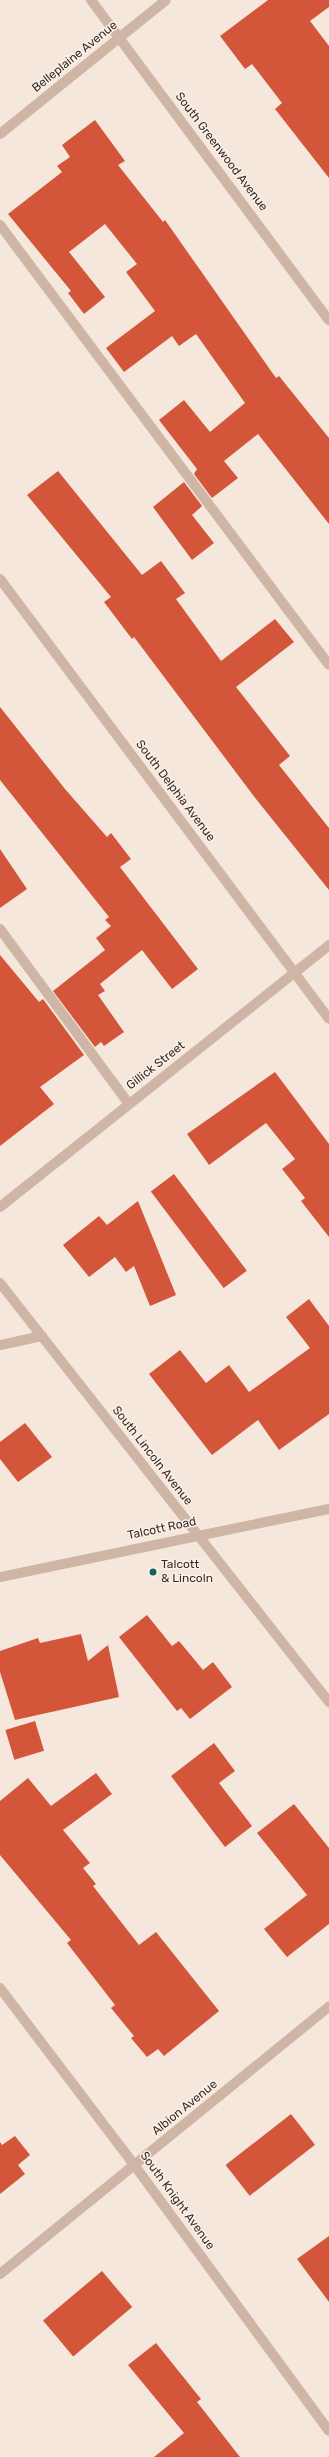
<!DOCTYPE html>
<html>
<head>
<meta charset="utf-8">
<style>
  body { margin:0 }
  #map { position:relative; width:329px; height:2457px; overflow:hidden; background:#f5e7db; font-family:Rubik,sans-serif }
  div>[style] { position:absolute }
  .building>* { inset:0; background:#d3563a; transform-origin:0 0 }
  .minor>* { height:10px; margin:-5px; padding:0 5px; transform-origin:5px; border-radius:5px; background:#ceb5a5 }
  .dots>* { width:11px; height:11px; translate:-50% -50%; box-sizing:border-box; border:2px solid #fcf1e8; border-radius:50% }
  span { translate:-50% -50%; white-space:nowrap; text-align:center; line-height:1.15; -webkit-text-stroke:3px #fcf1e8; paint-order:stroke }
  .street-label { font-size:12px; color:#392c27 }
  .poi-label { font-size:12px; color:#392c27 }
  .left { translate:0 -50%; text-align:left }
</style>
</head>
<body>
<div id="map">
  <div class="building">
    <div style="clip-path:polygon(268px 0,329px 0,329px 7px,310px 21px,329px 46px,329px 178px,275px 109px,282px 103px,252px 64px,245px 69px,220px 36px)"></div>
    <div style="clip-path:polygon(95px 120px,125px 161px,118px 165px,163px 222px,165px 220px,276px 378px,279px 376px,329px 438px,329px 524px,258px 434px,224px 461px,238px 478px,212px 498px,194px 474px,197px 469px,159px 420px,184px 400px,210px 432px,245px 403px,196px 334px,179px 346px,172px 336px,124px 372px,106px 348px,155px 311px,126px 272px,137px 264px,105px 224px,69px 252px,105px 297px,84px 314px,68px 293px,71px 291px,8px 214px,62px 172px,57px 166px,70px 157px,62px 145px)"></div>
    <div style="clip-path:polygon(58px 471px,142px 575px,161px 561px,185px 593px,176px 599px,221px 661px,275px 619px,294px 642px,236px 687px,290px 756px,279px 765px,329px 828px,329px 890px,256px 799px,134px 637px,132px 639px,104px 602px,111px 597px,27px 495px)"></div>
    <div style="clip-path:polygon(184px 482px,202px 506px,192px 515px,214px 543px,192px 560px,153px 507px)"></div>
    <div style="clip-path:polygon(0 707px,65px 789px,107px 837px,111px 833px,131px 859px,120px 867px,198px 969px,172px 989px,142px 950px,100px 984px,105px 991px,98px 995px,124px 1032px,104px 1046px,101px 1042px,95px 1047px,53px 991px,105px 950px,96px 938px,111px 926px,105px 920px,109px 917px,0 780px)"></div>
    <div style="clip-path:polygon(0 849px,27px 889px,0 908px)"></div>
    <div style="clip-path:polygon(0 955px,39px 1002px,43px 999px,84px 1055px,40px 1087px,54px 1104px,0 1146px)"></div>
    <div style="clip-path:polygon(275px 1072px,329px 1144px,329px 1237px,301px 1201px,305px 1198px,282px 1169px,295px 1159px,266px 1123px,209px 1165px,187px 1134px)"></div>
    <div style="left:174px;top:1174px;width:121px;height:29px;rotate:53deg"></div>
    <div style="clip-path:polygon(138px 1201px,176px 1295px,150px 1306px,134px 1266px,126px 1272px,115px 1257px,89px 1277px,63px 1245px,99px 1216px,107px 1225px)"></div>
    <div style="clip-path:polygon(309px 1299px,329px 1326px,329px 1414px,279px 1450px,258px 1420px,212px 1455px,149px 1374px,180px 1350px,206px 1383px,229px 1365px,249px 1392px,310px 1348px,286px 1317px)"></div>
    <div style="clip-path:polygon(25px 1423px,52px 1457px,18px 1482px,0 1459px,0 1442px)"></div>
    <div style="clip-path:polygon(147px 1615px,172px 1646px,179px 1641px,203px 1670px,213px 1662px,232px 1687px,190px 1719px,181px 1708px,177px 1711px,119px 1637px)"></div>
    <div style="clip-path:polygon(81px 1634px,88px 1661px,108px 1645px,119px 1697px,15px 1720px,0 1672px,0 1651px,38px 1638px,40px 1643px)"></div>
    <div style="left:35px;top:1721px;width:31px;height:31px;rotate:73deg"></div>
    <div style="clip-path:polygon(214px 1743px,235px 1771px,219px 1783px,252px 1826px,225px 1847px,171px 1776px)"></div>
    <div style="clip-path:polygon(96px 1773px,112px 1794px,63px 1830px,90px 1863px,83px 1868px,96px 1884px,93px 1886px,139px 1945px,156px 1932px,219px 2011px,164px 2056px,158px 2049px,147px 2057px,131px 2038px,134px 2036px,111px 2008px,115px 2005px,67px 1943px,71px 1940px,0 1855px,0 1801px,28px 1778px,51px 1806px)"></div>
    <div style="clip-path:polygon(294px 1804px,329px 1848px,329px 1924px,287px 1957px,264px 1929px,307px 1895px,257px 1833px)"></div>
    <div style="left:291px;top:2114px;width:39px;height:83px;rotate:52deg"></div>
    <div style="clip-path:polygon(15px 2136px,30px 2155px,18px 2165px,25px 2174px,0 2194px,0 2142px,2px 2145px)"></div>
    <div style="clip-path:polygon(329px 2236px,329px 2302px,297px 2259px)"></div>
    <div style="left:102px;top:2271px;width:47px;height:77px;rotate:50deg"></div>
    <div style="clip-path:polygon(156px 2343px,201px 2399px,197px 2402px,240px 2457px,154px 2457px,184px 2433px,128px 2365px)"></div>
  </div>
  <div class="minor">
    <div style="left:91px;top:0;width:399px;rotate:53.4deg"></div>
    <div style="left:0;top:134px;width:213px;rotate:-38.9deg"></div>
    <div style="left:0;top:225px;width:549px;rotate:53.21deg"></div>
    <div style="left:0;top:579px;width:549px;rotate:53.21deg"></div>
    <div style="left:0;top:929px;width:217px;rotate:53.6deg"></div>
    <div style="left:0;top:1207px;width:421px;rotate:-38.5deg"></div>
    <div style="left:0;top:1283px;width:533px;rotate:51.86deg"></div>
    <div style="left:0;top:1345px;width:43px;rotate:-12.1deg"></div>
    <div style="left:0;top:1577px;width:336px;rotate:-11.7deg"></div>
    <div style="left:0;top:1988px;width:223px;rotate:52.8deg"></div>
    <div style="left:135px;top:2166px;width:328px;rotate:53.8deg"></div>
    <div style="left:0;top:2274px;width:424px;rotate:-39.1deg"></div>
  </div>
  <div class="dots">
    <div style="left:153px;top:1572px;background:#185f60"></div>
  </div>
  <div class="street-label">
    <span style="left:75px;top:57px;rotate:-39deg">Belleplaine Avenue</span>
    <span style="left:221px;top:152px;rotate:53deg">South Greenwood Avenue</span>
    <span style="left:175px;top:791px;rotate:53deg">South Delphia Avenue</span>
    <span style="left:156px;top:1066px;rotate:-38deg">Gillick Street</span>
    <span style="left:152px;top:1456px;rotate:52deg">South Lincoln Avenue</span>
    <span style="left:162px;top:1529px;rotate:-12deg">Talcott Road</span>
    <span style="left:185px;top:2108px;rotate:-39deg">Albion Avenue</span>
    <span style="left:177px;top:2201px;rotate:54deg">South Knight Avenue</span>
  </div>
  <div class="poi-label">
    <span class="left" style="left:161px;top:1572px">Talcott<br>&amp; Lincoln</span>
  </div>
</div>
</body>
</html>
